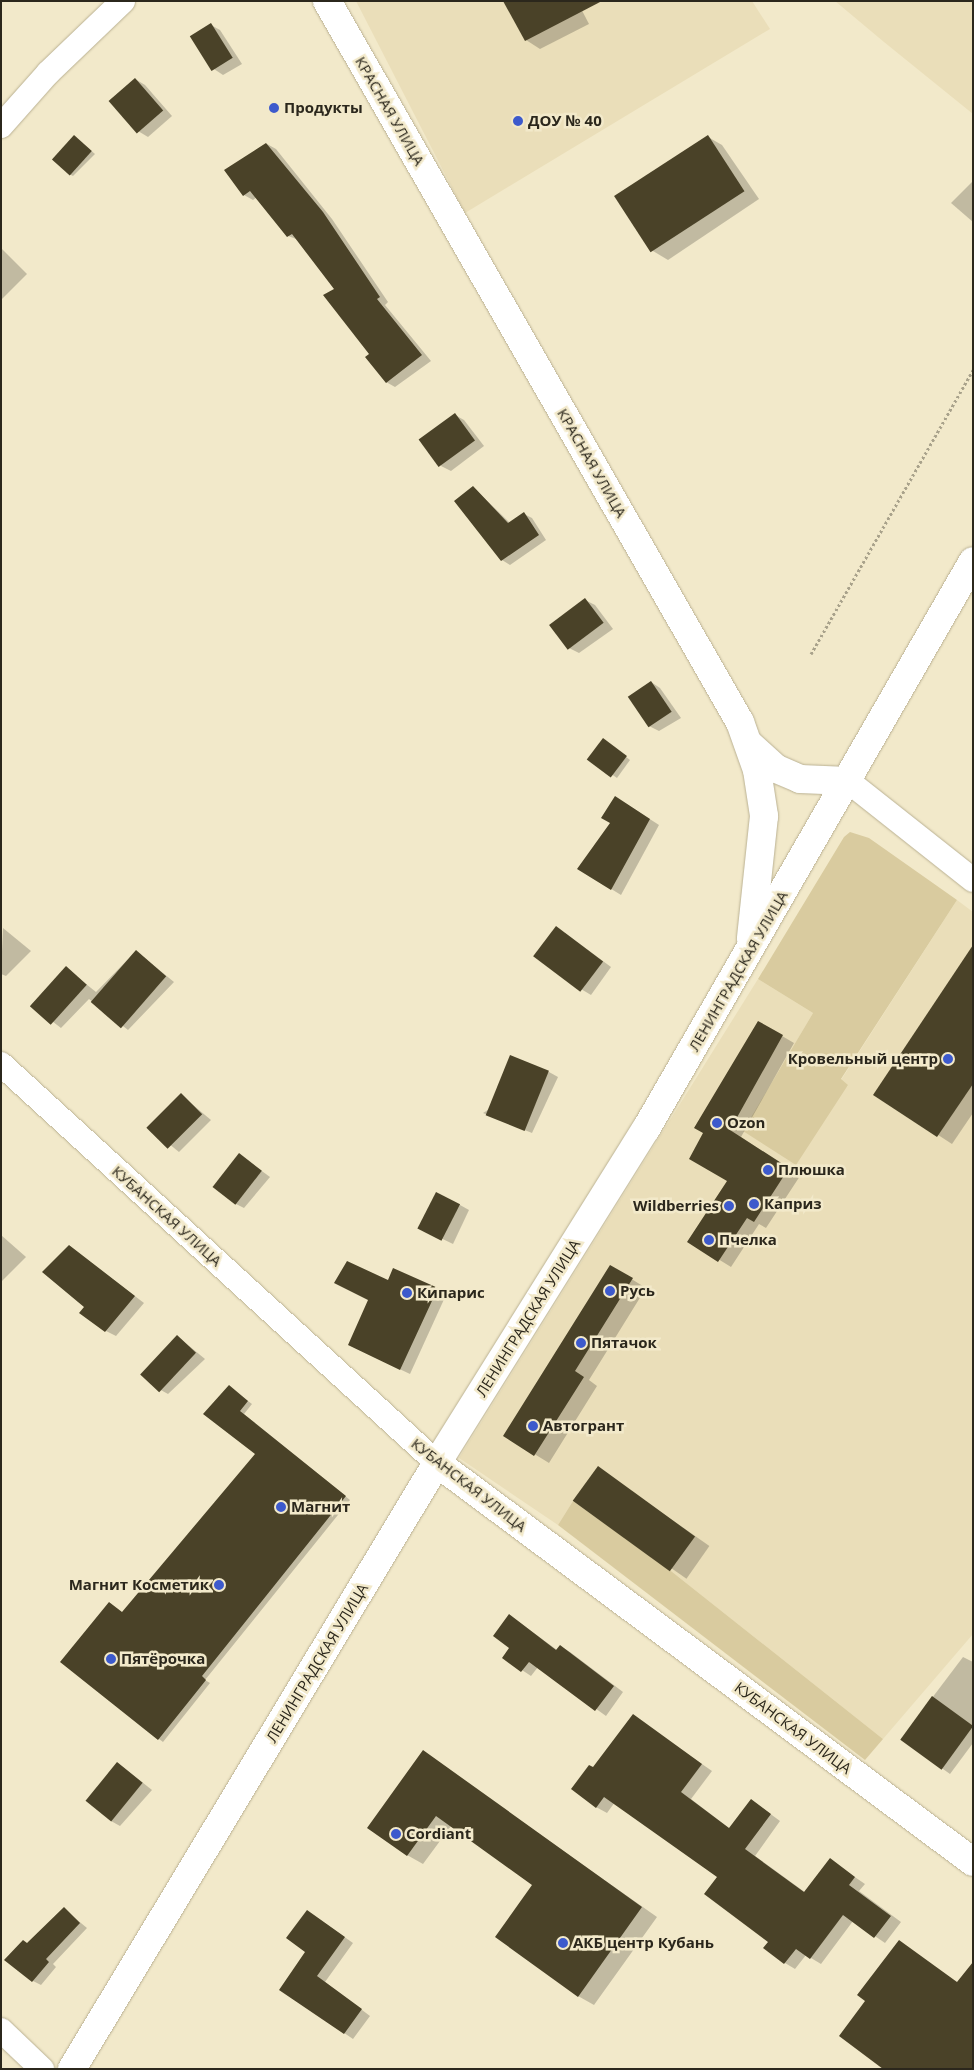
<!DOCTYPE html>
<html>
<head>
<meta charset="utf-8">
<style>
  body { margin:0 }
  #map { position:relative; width:974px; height:2070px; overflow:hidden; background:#f2e9ca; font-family:"Open Sans",sans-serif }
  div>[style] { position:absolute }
  .built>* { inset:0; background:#eadeb9 }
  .green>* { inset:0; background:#d9cb9f }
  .shadow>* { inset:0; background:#0003; transform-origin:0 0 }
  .building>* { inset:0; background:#4a4228; transform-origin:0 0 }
  .path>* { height:3px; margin-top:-1.5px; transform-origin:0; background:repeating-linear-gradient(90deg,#a9a28b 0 2.5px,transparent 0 5px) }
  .roads { filter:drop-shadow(0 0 1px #bab193) drop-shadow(0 0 1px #bab193) }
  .street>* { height:24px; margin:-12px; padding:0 12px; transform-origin:12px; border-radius:12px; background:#fff }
  .secondary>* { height:28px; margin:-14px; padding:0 14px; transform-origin:14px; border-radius:14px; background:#fff }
  .dots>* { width:14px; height:14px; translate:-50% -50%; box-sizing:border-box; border:2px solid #f2e9ca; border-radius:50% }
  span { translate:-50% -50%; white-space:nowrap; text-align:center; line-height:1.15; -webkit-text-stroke:5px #f2e9ca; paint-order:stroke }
  .poi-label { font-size:15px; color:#2b271c; font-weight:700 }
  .left { translate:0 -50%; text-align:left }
  .right { translate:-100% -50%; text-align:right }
  .street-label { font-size:15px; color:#2b271c }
  .frame { position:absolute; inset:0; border:2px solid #2b271c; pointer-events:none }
</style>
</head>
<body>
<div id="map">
  <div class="built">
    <div style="clip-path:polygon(356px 1px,752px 1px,770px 29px,465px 213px)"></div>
    <div style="clip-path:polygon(835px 1px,973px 1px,973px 114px,884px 42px)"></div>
    <div style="clip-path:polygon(957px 900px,973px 912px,973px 1634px,883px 1739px,671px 1571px,573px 1501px,558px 1525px,459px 1458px,758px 979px,813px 1013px,744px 1130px,848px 1086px,841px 1080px)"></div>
  </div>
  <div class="green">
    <div style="clip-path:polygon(850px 832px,869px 838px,957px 900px,841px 1079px,848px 1085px,796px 1165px,743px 1131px,813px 1013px,758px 979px,844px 837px)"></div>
    <div style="clip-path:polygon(573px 1501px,671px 1571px,883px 1739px,865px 1760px,558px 1525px)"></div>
  </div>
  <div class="shadow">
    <div style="clip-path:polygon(577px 1px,589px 24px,540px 49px,526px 40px)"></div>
    <div style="clip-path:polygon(211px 25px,220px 30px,242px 64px,223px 75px,214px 69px)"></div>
    <div style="clip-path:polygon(135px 79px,145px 85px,172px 116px,148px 137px,138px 131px,110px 100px)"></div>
    <div style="clip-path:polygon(74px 136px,95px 154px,73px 176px,69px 174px)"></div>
    <div style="clip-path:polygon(708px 137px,722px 145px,759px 199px,668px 260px,653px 251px,617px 197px)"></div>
    <div style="clip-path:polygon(267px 144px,276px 149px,332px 219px,388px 302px,385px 305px,431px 361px,395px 387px,386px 382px,335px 289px,299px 240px,288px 236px,257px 197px,253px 200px,244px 195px)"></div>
    <div style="clip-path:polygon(973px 181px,973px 222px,951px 203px)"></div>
    <div style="clip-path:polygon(1px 248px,27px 274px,1px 300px)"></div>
    <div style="clip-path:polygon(455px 415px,464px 420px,484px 446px,451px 471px,441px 466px)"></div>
    <div style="clip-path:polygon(473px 487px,510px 523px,524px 514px,532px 518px,546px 540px,510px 565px,502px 560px)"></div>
    <div style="clip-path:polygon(585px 600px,595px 605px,613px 629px,579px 653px,569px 648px)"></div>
    <div style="clip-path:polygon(651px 682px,660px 688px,681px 718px,659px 731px,649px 726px)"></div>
    <div style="clip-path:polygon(608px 743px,630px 760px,617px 778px,590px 759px)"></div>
    <div style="clip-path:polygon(625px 803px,659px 825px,621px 895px,579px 869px)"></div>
    <div style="clip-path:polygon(3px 928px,31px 951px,6px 976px,1px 974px)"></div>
    <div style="clip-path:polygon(565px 933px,611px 967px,591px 995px,581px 989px)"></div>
    <div style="clip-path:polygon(136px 951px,174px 982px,128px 1030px,89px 999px,61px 1028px,31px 1005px,66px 968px,96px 992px)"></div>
    <div style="clip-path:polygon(973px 972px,973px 1113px,952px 1144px,875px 1094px)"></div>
    <div style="clip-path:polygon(758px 1022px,794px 1043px,741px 1137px,800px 1176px,766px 1228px,759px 1224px,731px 1267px,689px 1241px,729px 1181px,705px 1133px)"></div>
    <div style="clip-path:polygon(549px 1072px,558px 1077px,532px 1133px,483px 1113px)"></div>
    <div style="clip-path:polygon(181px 1095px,211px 1120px,179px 1152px,148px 1127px)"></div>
    <div style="clip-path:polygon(239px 1154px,270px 1177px,244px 1208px,234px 1203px)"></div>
    <div style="clip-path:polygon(460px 1205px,469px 1210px,453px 1244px,420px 1228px)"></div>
    <div style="clip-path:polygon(1px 1235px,26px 1257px,1px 1282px)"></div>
    <div style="clip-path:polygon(69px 1246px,144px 1303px,116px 1336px,106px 1331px,86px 1307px)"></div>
    <div style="clip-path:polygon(625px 1275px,646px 1288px,589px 1380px,597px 1386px,549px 1463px,505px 1436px)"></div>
    <div style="clip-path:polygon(388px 1281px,437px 1289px,446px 1295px,410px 1374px,349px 1345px)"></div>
    <div style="clip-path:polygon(177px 1336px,205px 1359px,168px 1394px,159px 1389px)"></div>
    <div style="clip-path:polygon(229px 1387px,252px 1404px,244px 1414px,350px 1500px,205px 1680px,210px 1683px,163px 1742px,159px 1739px,123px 1613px,257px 1453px)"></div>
    <div style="left:598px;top:1468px;width:136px;height:40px;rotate:35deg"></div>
    <div style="clip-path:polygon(519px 1622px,557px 1650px,560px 1646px,570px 1652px,623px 1692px,606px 1716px,538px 1667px,531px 1676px,504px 1658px,511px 1648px)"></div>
    <div style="clip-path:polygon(963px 1657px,973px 1662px,973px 1743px,950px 1774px,901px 1739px)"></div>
    <div style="clip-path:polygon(633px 1716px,712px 1771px,691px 1799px,730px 1829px,761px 1807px,780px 1821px,755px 1856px,806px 1893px,830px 1860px,865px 1884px,859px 1891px,901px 1922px,885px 1943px,853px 1921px,821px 1964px,806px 1955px,795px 1969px,785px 1963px,719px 1877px,615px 1802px,607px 1813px,596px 1807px,593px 1769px)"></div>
    <div style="clip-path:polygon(423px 1752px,657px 1917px,594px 2005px,578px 1996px,533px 1885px,451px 1826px,423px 1864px,407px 1855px)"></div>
    <div style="clip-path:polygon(118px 1763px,152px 1790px,120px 1826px,111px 1821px)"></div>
    <div style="clip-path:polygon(64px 1909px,87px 1928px,53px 1964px,56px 1967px,41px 1985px,33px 1981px,28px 1944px)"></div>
    <div style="clip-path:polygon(316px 1917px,353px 1943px,325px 1982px,370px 2016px,353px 2039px,281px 1990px,307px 1952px)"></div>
  </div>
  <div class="building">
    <div style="clip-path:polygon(503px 1px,602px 1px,525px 41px)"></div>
    <div style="left:211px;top:23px;width:41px;height:25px;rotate:58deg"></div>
    <div style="left:135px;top:78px;width:43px;height:35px;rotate:49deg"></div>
    <div style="left:74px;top:135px;width:24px;height:33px;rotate:42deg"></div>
    <div style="left:708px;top:135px;width:67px;height:112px;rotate:57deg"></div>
    <div style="clip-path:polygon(266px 143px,323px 212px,380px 297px,377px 299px,422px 355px,386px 383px,365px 357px,369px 354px,323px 295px,334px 289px,292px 234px,287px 237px,250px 191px,243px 196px,224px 170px)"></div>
    <div style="left:455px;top:413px;width:34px;height:45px;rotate:54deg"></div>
    <div style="clip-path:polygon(473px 486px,508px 523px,524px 512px,539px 535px,501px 561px,454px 501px)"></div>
    <div style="left:585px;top:598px;width:31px;height:45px;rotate:53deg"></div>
    <div style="left:651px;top:681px;width:37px;height:28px;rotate:56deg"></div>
    <div style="left:603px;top:738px;width:30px;height:27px;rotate:37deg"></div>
    <div style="clip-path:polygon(615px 796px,650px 819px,611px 890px,577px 869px,610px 823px,601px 818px)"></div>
    <div style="left:556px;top:926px;width:59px;height:38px;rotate:37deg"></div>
    <div style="clip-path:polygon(973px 945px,973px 1084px,937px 1137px,873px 1095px)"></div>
    <div style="left:136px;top:950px;width:40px;height:69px;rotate:41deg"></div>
    <div style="left:66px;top:966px;width:28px;height:54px;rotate:42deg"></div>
    <div style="clip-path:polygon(758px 1021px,783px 1035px,730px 1130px,789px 1168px,754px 1222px,747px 1218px,718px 1262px,687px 1242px,727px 1181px,689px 1159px,703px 1133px,694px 1128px)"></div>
    <div style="left:510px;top:1055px;width:42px;height:65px;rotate:22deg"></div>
    <div style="left:181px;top:1093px;width:30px;height:49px;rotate:45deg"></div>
    <div style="left:239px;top:1153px;width:29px;height:43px;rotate:38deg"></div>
    <div style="left:436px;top:1192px;width:27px;height:41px;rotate:27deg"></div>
    <div style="clip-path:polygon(69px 1245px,135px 1296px,105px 1332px,79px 1313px,84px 1307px,42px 1272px)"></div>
    <div style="clip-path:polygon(347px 1261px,388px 1280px,393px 1268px,438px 1288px,400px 1370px,348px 1345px,368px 1300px,334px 1283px)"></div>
    <div style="clip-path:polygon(610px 1265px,633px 1278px,575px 1371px,584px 1377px,534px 1456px,503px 1436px)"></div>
    <div style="left:177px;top:1335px;width:26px;height:54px;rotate:43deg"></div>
    <div style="clip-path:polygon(229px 1385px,248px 1401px,240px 1411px,346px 1496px,202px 1676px,206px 1680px,158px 1740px,60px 1662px,109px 1602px,122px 1612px,255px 1454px,203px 1414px)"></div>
    <div style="left:598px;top:1466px;width:120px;height:43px;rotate:36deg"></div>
    <div style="clip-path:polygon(509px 1614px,556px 1650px,560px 1645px,614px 1686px,595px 1711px,529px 1662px,521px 1672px,502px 1658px,509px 1648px,493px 1636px)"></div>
    <div style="left:932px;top:1696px;width:51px;height:54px;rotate:36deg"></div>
    <div style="clip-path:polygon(633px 1714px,702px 1764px,681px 1792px,729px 1828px,751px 1799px,771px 1814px,745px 1849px,804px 1892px,830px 1858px,855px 1877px,849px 1885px,891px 1916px,874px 1938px,843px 1915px,810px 1959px,796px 1949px,784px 1964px,763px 1948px,768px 1942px,704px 1894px,717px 1877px,604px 1797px,596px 1808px,571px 1789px,589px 1765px,593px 1767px)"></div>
    <div style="clip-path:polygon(423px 1750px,642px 1907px,578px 1997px,495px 1937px,532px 1885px,436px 1816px,407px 1856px,367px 1828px)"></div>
    <div style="left:117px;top:1762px;width:33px;height:50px;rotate:39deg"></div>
    <div style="clip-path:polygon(64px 1907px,80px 1923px,46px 1959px,49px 1962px,32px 1982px,4px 1960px,23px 1940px,27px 1943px)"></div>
    <div style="clip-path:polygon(307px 1910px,345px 1937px,317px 1976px,362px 2009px,344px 2034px,279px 1990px,305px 1952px,286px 1938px)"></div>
    <div style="clip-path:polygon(899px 1940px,957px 1982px,973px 1962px,973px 2069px,883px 2069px,839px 2036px,865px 2001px,857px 1995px)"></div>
  </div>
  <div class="path">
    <div style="left:811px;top:654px;width:327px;rotate:-60.3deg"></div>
  </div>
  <div class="roads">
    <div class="street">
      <div style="left:1px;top:126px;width:71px;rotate:-48.4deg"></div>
      <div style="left:48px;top:73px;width:104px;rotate:-43.8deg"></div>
      <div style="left:848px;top:781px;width:159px;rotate:38.4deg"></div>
      <div style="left:1px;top:1064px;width:591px;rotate:42.46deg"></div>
      <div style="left:1px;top:2030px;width:57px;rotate:43.6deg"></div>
    </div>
    <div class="secondary">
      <div style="left:327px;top:1px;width:831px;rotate:60.2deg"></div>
      <div style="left:740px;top:722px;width:51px;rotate:70.5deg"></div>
      <div style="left:757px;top:770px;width:47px;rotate:81.3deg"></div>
      <div style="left:764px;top:816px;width:123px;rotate:96.1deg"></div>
      <div style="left:750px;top:745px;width:36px;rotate:42deg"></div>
      <div style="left:777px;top:769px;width:25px;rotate:23deg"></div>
      <div style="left:800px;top:779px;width:48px;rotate:2.4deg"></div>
      <div style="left:437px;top:1463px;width:668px;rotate:36.66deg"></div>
      <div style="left:72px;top:2069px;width:707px;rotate:-58.94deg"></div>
      <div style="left:437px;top:1463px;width:394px;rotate:-58deg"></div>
      <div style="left:646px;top:1129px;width:655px;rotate:-60.07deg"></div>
    </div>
  </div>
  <div class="dots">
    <div style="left:274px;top:108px;background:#3d5acc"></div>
    <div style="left:518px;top:121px;background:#3d5acc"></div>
    <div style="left:948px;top:1059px;background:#3d5acc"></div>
    <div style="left:717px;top:1123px;background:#3d5acc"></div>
    <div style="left:768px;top:1170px;background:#3d5acc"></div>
    <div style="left:754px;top:1204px;background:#3d5acc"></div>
    <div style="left:729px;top:1206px;background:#3d5acc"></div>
    <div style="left:709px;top:1240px;background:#3d5acc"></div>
    <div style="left:610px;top:1291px;background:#3d5acc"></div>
    <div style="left:407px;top:1293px;background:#3d5acc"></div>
    <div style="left:581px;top:1343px;background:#3d5acc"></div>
    <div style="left:533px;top:1426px;background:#3d5acc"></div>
    <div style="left:281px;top:1507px;background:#3d5acc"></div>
    <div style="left:219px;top:1585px;background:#3d5acc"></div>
    <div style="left:111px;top:1659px;background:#3d5acc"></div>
    <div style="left:396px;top:1834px;background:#3d5acc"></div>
    <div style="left:563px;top:1943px;background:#3d5acc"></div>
  </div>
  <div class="poi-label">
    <span class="left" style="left:284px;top:108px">Продукты</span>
    <span class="left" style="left:528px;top:121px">ДОУ № 40</span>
    <span class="right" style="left:938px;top:1059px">Кровельный центр</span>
    <span class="left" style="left:727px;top:1123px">Ozon</span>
    <span class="left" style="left:778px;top:1170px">Плюшка</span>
    <span class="left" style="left:764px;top:1204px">Каприз</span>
    <span class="right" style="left:719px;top:1206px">Wildberries</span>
    <span class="left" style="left:719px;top:1240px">Пчелка</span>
    <span class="left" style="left:620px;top:1291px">Русь</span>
    <span class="left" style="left:417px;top:1293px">Кипарис</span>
    <span class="left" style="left:591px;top:1343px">Пятачок</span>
    <span class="left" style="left:543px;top:1426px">Автогрант</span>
    <span class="left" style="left:291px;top:1507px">Магнит</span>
    <span class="right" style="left:209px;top:1585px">Магнит Косметик</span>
    <span class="left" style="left:121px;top:1659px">Пятёрочка</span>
    <span class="left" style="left:406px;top:1834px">Cordiant</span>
    <span class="left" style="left:573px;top:1943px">АКБ центр Кубань</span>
  </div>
  <div class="street-label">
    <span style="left:390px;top:111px;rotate:60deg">КРАСНАЯ УЛИЦА</span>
    <span style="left:592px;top:463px;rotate:60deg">КРАСНАЯ УЛИЦА</span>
    <span style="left:738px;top:971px;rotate:-60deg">ЛЕНИНГРАДСКАЯ УЛИЦА</span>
    <span style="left:167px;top:1216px;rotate:42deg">КУБАНСКАЯ УЛИЦА</span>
    <span style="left:528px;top:1318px;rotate:-58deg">ЛЕНИНГРАДСКАЯ УЛИЦА</span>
    <span style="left:469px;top:1485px;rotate:38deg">КУБАНСКАЯ УЛИЦА</span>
    <span style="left:317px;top:1663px;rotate:-59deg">ЛЕНИНГРАДСКАЯ УЛИЦА</span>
    <span style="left:793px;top:1728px;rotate:37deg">КУБАНСКАЯ УЛИЦА</span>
  </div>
  <div class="frame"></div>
</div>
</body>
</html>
